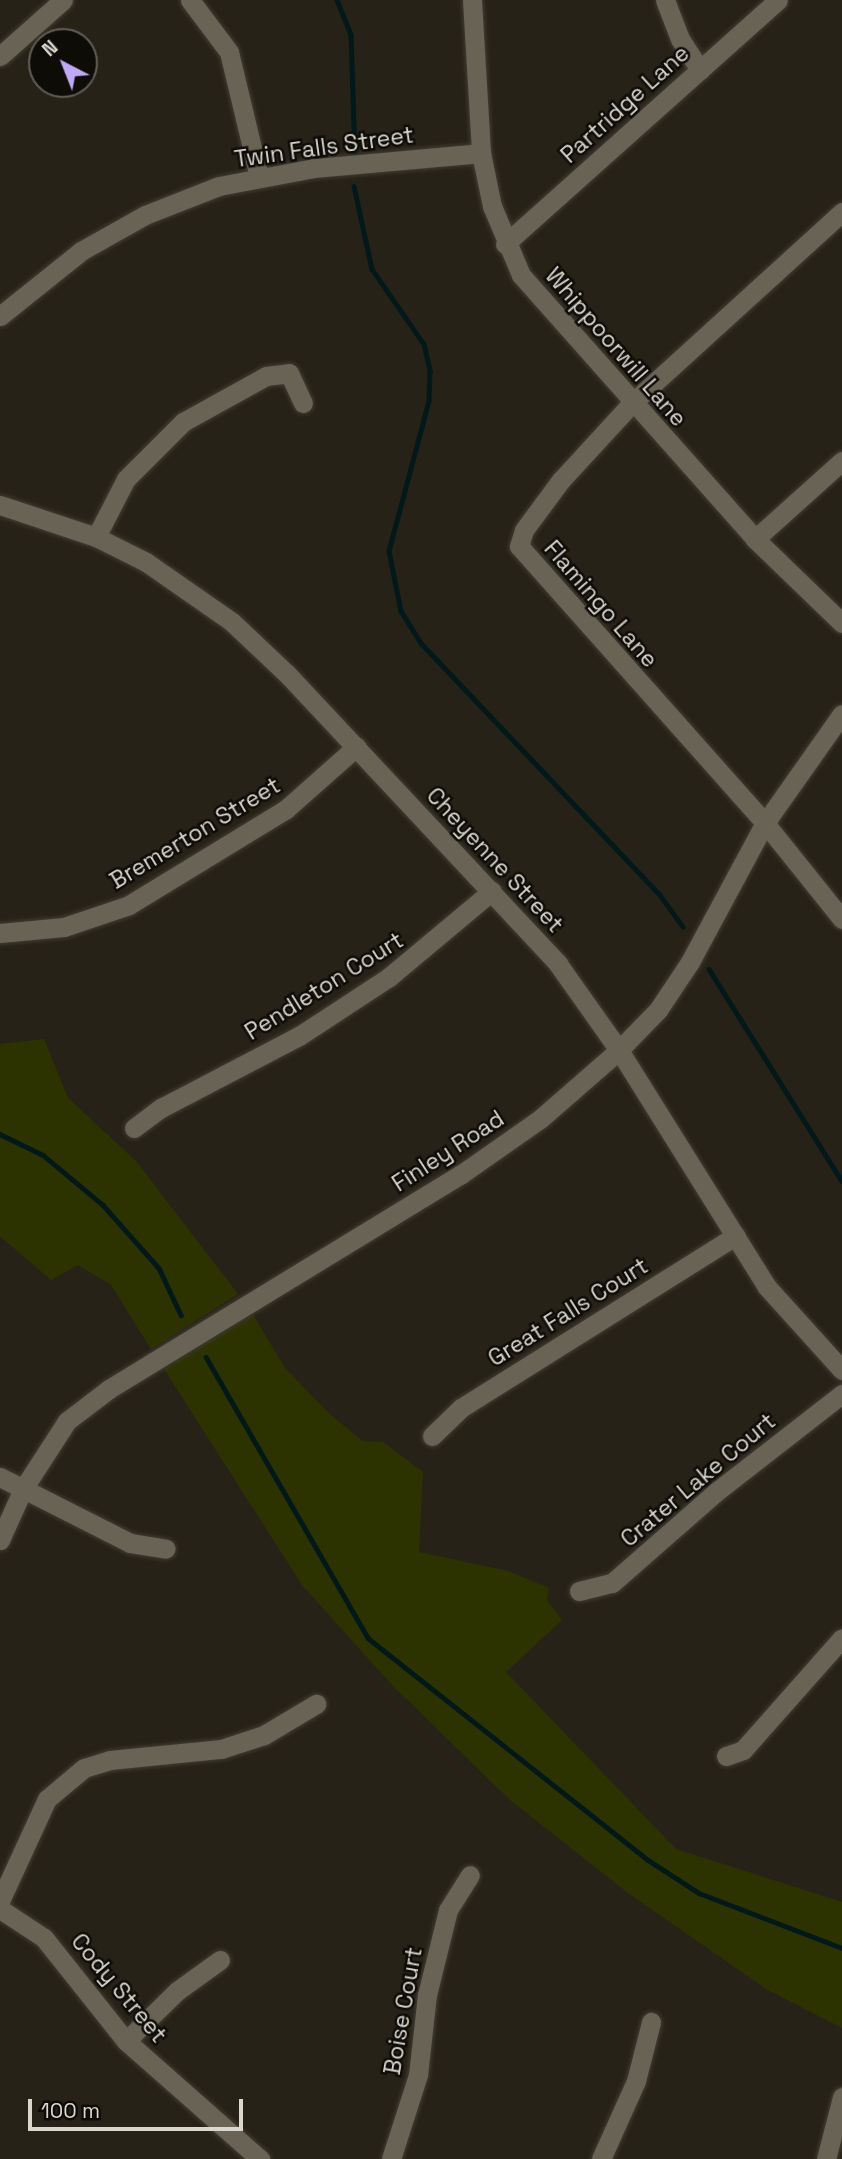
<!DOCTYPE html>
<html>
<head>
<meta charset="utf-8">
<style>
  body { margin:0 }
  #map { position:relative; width:842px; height:2159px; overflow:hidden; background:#272217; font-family:"Space Grotesk",sans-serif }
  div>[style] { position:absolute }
  .green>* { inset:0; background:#2d3300 }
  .stream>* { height:4.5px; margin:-2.25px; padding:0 2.25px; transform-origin:2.25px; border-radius:2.25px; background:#031818 }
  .roads { filter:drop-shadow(0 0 2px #403d34) drop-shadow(0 0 2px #403d34) }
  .minor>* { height:19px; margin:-9.5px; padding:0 9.5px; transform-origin:9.5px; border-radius:9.5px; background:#696356 }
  span { translate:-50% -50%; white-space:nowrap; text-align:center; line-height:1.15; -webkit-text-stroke:5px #0e0c07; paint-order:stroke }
  .street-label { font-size:23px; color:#dad7cf }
  .north { position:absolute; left:28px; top:28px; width:70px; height:70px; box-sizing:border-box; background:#0e0c07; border:2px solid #605d57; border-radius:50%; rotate:318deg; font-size:19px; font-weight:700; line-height:28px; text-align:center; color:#dad7cf }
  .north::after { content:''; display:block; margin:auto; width:24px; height:32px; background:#bda9f5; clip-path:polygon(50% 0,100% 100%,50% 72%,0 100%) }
  .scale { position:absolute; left:28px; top:2099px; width:215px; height:32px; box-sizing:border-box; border:4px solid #dad7cf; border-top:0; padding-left:9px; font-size:21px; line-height:24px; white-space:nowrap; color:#dad7cf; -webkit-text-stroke:5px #0e0c07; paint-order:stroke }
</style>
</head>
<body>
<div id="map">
  <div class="green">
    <div style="clip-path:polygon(44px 1039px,68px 1098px,136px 1161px,238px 1294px,151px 1349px,111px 1285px,78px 1265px,51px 1280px,0 1236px,0 1044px)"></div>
    <div style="clip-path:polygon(253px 1314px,285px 1368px,332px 1416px,363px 1441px,383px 1442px,423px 1472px,419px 1552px,508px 1571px,549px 1588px,547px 1600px,562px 1620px,506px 1672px,676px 1849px,842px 1902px,842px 2028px,766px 1989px,628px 1893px,510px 1800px,393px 1686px,302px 1585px,164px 1369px)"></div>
  </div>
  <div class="stream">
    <div style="left:337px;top:0;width:38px;rotate:68deg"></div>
    <div style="left:351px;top:35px;width:118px;rotate:88.1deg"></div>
    <div style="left:354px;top:186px;width:85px;rotate:77.8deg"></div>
    <div style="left:372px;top:269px;width:91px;rotate:55.3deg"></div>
    <div style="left:424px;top:344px;width:28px;rotate:77deg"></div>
    <div style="left:430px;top:371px;width:30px;rotate:92deg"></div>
    <div style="left:429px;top:401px;width:155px;rotate:104.9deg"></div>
    <div style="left:389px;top:551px;width:61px;rotate:78.7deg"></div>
    <div style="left:401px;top:611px;width:38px;rotate:58deg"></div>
    <div style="left:421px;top:643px;width:347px;rotate:46.5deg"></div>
    <div style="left:660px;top:895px;width:39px;rotate:54deg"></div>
    <div style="left:709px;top:969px;width:250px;rotate:57.9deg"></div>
    <div style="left:0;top:1134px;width:48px;rotate:26deg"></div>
    <div style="left:43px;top:1155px;width:78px;rotate:39.8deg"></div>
    <div style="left:103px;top:1205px;width:84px;rotate:48.4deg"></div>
    <div style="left:159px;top:1268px;width:52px;rotate:64.9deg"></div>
    <div style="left:206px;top:1357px;width:324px;rotate:60deg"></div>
    <div style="left:368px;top:1638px;width:357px;rotate:38.4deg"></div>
    <div style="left:648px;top:1860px;width:61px;rotate:32.9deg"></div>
    <div style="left:699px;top:1893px;width:153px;rotate:21deg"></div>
  </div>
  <div class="roads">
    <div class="minor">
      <div style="left:190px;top:0;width:65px;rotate:53.1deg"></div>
      <div style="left:229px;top:52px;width:129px;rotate:76.5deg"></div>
      <div style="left:472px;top:0;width:153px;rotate:86.6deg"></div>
      <div style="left:481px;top:153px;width:54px;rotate:78.3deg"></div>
      <div style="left:492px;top:206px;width:75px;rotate:67.2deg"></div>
      <div style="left:521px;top:275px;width:353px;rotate:48.4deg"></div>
      <div style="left:755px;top:539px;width:121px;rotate:44deg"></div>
      <div style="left:665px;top:0;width:42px;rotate:69deg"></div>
      <div style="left:680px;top:39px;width:37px;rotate:57deg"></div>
      <div style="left:0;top:56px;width:84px;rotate:-41.6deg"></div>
      <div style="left:842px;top:212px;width:285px;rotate:137.7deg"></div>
      <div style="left:631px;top:404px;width:103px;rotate:132.6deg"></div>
      <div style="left:561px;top:480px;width:62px;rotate:126.5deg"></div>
      <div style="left:524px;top:530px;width:17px;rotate:107deg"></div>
      <div style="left:519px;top:546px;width:370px;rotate:48.4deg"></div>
      <div style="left:765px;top:823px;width:123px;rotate:51.3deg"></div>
      <div style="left:505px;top:244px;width:366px;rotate:-41.8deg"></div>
      <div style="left:0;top:316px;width:104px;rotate:-38.7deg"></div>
      <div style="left:81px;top:251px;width:73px;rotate:-29.4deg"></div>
      <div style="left:145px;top:215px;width:79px;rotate:-21.4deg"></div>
      <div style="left:219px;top:186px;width:97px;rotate:-10.7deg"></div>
      <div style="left:314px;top:168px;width:168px;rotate:-5.1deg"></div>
      <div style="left:0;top:505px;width:101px;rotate:18.4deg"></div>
      <div style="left:96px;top:537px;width:56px;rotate:26.6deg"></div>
      <div style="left:146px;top:562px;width:105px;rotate:34.9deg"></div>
      <div style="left:232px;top:622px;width:77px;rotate:43.4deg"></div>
      <div style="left:288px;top:675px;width:396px;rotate:46.9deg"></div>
      <div style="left:558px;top:964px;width:105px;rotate:54.7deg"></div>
      <div style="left:619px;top:1050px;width:279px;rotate:58deg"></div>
      <div style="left:767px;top:1287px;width:112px;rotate:47.9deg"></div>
      <div style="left:96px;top:537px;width:65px;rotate:-62.7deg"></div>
      <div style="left:126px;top:479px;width:81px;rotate:-45deg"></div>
      <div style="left:183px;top:422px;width:95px;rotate:-29deg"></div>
      <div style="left:266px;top:376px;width:23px;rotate:-7deg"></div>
      <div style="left:289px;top:373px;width:33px;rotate:65deg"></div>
      <div style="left:755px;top:539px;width:117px;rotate:-41.9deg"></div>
      <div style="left:0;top:933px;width:64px;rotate:-5.4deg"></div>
      <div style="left:64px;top:927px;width:69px;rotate:-18.7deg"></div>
      <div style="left:129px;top:905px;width:184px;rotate:-31.4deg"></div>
      <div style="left:286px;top:809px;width:94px;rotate:-41.5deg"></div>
      <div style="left:134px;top:1128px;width:34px;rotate:-37deg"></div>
      <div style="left:161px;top:1108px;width:156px;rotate:-27.6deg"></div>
      <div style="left:299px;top:1036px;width:108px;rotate:-33.2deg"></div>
      <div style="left:389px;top:977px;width:134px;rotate:-39.9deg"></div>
      <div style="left:432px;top:1436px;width:40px;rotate:-44deg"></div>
      <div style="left:461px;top:1408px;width:324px;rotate:-32.1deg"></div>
      <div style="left:0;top:1477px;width:146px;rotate:26.9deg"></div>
      <div style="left:130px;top:1543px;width:36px;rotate:9deg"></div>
      <div style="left:0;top:1540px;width:56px;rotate:-65.7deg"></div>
      <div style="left:23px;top:1489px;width:81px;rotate:-57.1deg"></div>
      <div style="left:67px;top:1421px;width:53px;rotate:-37.3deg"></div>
      <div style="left:109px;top:1389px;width:411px;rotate:-31.4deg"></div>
      <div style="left:460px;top:1175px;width:98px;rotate:-35deg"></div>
      <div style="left:540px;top:1119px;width:105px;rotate:-41.1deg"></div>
      <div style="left:619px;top:1050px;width:56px;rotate:-45.7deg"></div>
      <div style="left:658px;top:1010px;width:58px;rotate:-56.3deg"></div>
      <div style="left:690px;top:962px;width:158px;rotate:-61.7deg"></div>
      <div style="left:765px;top:823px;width:133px;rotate:-54.8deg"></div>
      <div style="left:579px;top:1591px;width:34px;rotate:-14deg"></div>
      <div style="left:612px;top:1583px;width:138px;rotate:-41.2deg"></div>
      <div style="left:716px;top:1492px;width:160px;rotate:-37.9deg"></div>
      <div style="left:726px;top:1756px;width:18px;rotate:-19deg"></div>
      <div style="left:743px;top:1750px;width:149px;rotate:-48.5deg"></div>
      <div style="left:0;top:1901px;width:112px;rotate:-65.3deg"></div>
      <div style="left:47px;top:1799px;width:48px;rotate:-40deg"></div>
      <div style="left:84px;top:1768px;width:27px;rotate:-17deg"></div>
      <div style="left:110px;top:1760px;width:112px;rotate:-5.7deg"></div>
      <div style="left:221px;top:1749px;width:45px;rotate:-18deg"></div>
      <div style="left:264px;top:1735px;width:61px;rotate:-30.8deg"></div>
      <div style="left:0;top:1909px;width:53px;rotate:33.4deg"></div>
      <div style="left:44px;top:1938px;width:132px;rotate:51.5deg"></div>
      <div style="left:126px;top:2041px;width:179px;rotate:41.4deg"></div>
      <div style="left:126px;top:2041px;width:71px;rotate:-44.4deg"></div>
      <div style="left:177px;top:1991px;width:53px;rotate:-35.8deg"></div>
      <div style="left:391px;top:2159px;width:88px;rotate:-72.2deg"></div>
      <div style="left:418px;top:2075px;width:81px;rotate:-83.6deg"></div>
      <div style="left:427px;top:1995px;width:88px;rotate:-76.1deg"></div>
      <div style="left:448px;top:1910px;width:41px;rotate:-57.8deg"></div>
      <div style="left:601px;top:2159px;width:85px;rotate:-65.8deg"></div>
      <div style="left:636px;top:2081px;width:61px;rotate:-75.7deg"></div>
      <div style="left:826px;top:2159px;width:64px;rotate:-75.5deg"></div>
    </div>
  </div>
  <div class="street-label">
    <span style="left:625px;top:104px;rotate:-42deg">Partridge Lane</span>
    <span style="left:324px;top:147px;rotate:-8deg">Twin Falls Street</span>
    <span style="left:616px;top:347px;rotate:49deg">Whippoorwill Lane</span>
    <span style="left:601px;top:604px;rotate:49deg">Flamingo Lane</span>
    <span style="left:195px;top:833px;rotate:-31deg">Bremerton Street</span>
    <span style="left:495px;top:860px;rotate:47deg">Cheyenne Street</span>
    <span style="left:324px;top:986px;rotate:-32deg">Pendleton Court</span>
    <span style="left:448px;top:1151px;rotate:-33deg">Finley Road</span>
    <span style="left:568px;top:1312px;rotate:-32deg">Great Falls Court</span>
    <span style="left:698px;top:1480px;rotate:-40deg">Crater Lake Court</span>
    <span style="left:119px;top:1988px;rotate:50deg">Cody Street</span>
    <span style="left:403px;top:2011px;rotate:-80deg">Boise Court</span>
  </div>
  <div class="north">N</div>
  <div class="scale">100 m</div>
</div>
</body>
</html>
